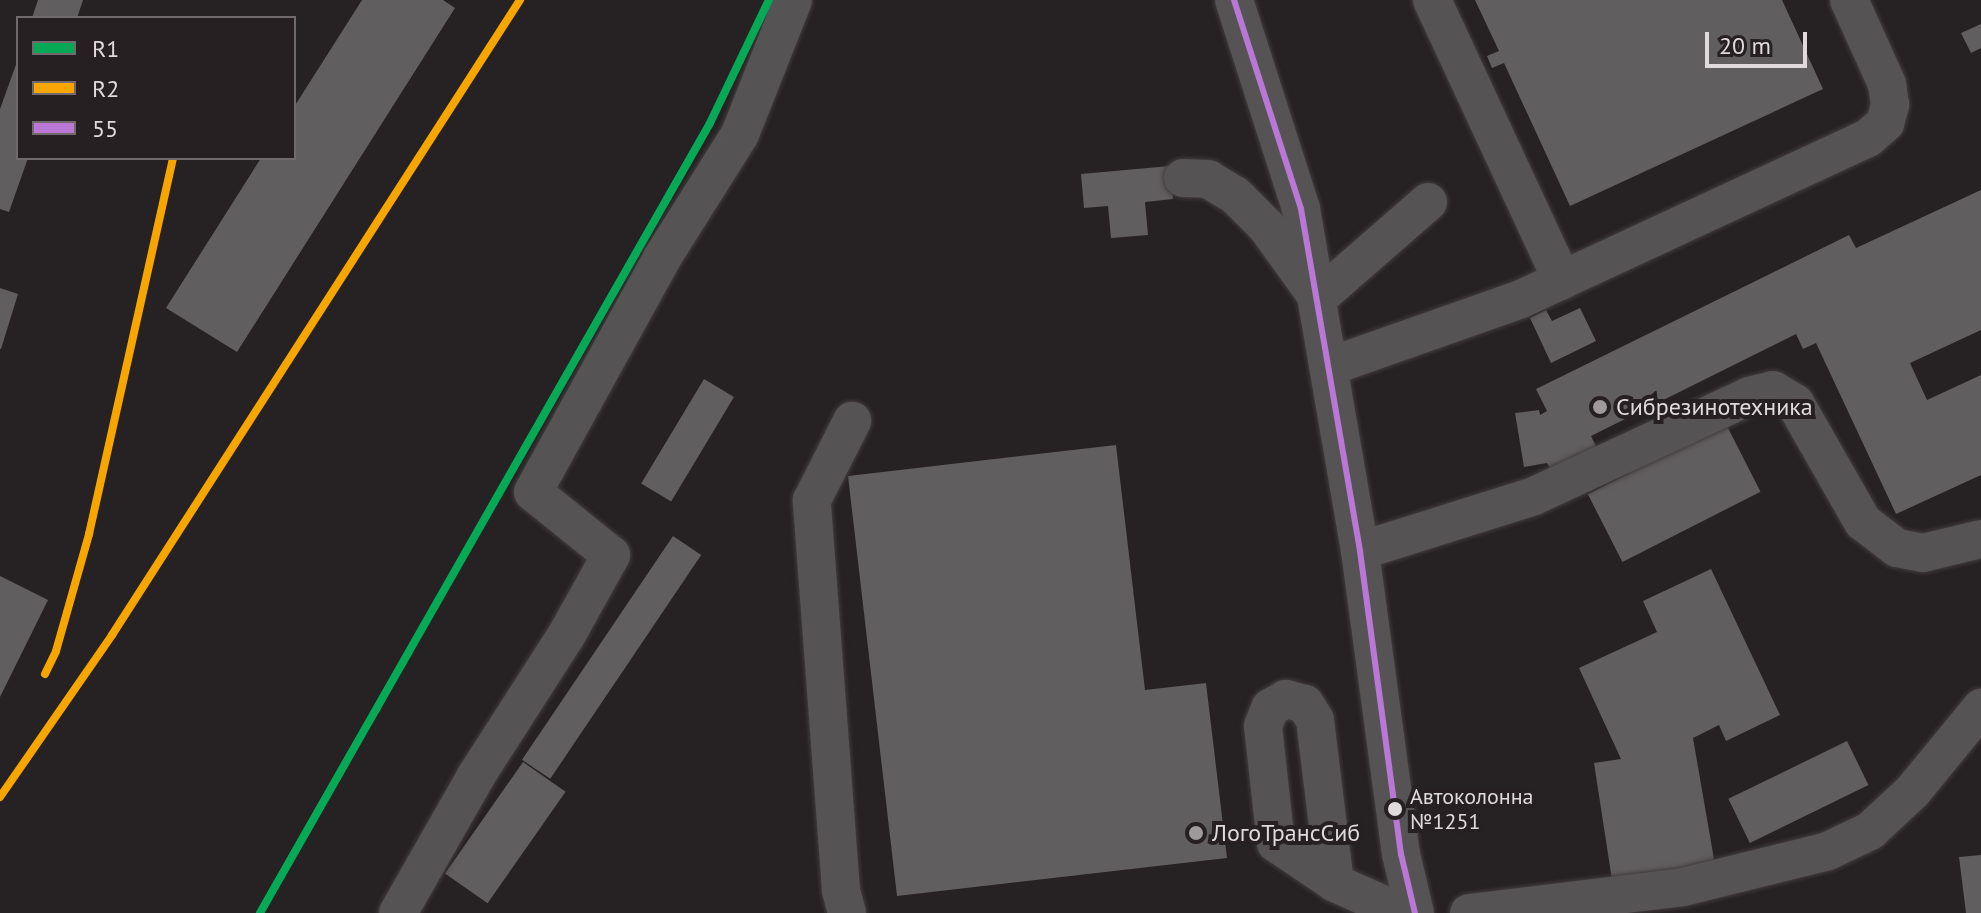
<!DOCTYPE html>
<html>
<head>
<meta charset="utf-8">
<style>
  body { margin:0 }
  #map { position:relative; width:1981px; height:913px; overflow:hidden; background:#262123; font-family:"PT Sans",sans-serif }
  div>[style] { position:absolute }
  .building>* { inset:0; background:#615e5f; transform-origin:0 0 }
  .roads { filter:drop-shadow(0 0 2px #413c3e) drop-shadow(0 0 2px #413c3e) }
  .minor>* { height:38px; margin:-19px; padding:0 19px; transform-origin:19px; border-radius:19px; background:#565354 }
  .bus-1>* { height:6px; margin:-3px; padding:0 3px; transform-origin:3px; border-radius:3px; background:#ba77d6 }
  .rail-1>* { height:8px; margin:-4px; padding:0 4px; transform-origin:4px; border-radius:4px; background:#06aa56 }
  .rail-2>* { height:8px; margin:-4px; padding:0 4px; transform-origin:4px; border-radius:4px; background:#f7a600 }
  .dots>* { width:22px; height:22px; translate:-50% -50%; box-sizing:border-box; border:4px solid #272023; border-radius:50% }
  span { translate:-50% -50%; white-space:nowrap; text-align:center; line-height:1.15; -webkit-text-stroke:8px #272023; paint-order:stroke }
  .bus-label { font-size:22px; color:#dfdadc }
  .left { translate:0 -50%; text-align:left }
  .poi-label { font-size:24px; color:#dfdadc }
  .legend { position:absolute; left:16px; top:16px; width:280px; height:144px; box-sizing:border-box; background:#272023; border:2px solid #716a6d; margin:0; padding:10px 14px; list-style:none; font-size:24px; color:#dfdadc }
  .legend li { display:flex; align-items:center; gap:16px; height:40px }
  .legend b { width:40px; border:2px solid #716a6d }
  .scale { position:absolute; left:1705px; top:32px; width:102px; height:36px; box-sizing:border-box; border:4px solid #dfdadc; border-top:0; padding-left:10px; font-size:24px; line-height:28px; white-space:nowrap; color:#dfdadc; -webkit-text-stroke:6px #272023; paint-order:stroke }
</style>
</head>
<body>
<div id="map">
  <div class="building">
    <div style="clip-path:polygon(38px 0,83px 0,77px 18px,32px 18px)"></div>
    <div style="clip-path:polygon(362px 0,443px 0,455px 8px,237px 352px,166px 308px,261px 158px,294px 158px,294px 107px)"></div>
    <div style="clip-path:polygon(1475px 0,1782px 0,1823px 89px,1570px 206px,1504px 63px,1492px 68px,1487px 56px,1499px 51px)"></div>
    <div style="clip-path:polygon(1981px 24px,1981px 48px,1971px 53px,1961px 33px)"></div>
    <div style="clip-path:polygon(18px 59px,18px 158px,28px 158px,9px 212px,0 209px,0 109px)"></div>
    <div style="clip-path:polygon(1170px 166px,1173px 199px,1145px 202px,1148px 235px,1111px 238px,1108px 206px,1084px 208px,1081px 174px)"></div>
    <div style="clip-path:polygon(1981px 190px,1981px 330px,1910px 363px,1927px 400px,1981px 375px,1981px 475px,1896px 514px,1816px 343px,1803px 349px,1796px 334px,1591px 436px,1598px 450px,1553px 473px,1547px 463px,1524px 467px,1515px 413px,1539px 410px,1540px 415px,1547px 411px,1536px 389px,1849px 235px,1856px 248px)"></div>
    <div style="clip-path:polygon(0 288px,18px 294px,1px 349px,0 349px)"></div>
    <div style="clip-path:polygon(1580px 308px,1596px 341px,1551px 363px,1530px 318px,1546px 310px,1552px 321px)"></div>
    <div style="left:704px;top:379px;width:35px;height:122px;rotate:31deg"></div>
    <div style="left:1726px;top:424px;width:76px;height:155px;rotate:63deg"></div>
    <div style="clip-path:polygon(1116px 445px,1145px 690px,1206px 683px,1227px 858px,897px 896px,848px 476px)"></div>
    <div style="left:673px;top:536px;width:34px;height:270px;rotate:34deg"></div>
    <div style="clip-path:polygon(1711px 569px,1780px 715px,1726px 741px,1719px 725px,1693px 738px,1715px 865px,1612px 880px,1594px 763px,1621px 759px,1579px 668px,1657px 632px,1643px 601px)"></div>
    <div style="clip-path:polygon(0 576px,48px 600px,0 697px)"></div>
    <div style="left:1847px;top:741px;width:49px;height:132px;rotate:64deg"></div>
    <div style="left:523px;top:762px;width:52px;height:136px;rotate:35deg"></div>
    <div style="clip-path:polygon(1981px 855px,1981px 913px,1966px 913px,1959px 857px)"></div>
  </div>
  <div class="roads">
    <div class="minor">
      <div style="left:1234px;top:0;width:219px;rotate:72.2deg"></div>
      <div style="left:1301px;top:209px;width:347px;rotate:80.2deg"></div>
      <div style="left:1360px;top:551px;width:306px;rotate:82.3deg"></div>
      <div style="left:1401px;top:854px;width:61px;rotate:76.7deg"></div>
      <div style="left:1432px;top:0;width:309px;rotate:65.1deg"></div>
      <div style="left:1183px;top:178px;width:25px;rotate:2deg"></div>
      <div style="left:1208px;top:179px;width:31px;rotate:31deg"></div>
      <div style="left:1235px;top:195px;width:44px;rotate:45deg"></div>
      <div style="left:1266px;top:226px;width:89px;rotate:54.2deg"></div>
      <div style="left:1318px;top:298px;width:146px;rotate:-41.1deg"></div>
      <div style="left:1331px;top:366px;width:201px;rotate:-19.4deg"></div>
      <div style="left:1521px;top:299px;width:383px;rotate:-24.9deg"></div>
      <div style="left:1868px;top:138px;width:23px;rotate:-41deg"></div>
      <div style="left:1885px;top:123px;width:19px;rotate:-74deg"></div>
      <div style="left:1890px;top:105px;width:21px;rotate:-98deg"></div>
      <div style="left:1887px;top:84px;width:92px;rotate:-114.3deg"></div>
      <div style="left:1360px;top:551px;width:182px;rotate:-17.5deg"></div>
      <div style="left:1534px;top:496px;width:237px;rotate:-24.9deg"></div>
      <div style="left:1749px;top:396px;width:25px;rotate:-14deg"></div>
      <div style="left:1773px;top:390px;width:26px;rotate:31deg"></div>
      <div style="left:1795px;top:403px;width:137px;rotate:60.3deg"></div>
      <div style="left:1863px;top:522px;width:43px;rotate:37.4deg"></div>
      <div style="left:1897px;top:548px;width:26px;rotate:11deg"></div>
      <div style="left:1923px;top:553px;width:60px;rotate:-13.6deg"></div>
      <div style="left:1335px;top:883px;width:164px;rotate:-97deg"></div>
      <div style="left:1315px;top:720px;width:19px;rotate:-122deg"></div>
      <div style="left:1305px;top:704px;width:20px;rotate:-165deg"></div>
      <div style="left:1286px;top:699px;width:18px;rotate:151deg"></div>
      <div style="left:1270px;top:708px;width:19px;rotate:111deg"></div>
      <div style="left:1263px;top:726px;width:118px;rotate:83.7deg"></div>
      <div style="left:1276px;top:843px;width:71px;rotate:34.1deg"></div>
      <div style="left:1335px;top:883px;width:73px;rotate:24.1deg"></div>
      <div style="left:398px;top:913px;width:158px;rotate:-60.3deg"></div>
      <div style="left:476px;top:776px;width:166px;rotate:-57.3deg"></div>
      <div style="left:566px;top:636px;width:93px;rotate:-60.9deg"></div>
      <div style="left:611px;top:555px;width:100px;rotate:-141.1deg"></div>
      <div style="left:533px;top:492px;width:267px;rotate:-61.1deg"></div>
      <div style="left:662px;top:258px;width:146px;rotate:-57.8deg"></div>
      <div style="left:740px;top:134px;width:144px;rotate:-68.4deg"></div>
      <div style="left:847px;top:913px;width:24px;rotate:-105deg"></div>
      <div style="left:841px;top:890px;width:391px;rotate:-94.3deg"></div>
      <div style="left:812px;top:500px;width:89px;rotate:-63.1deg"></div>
      <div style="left:1469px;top:913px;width:216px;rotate:-6.9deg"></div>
      <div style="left:1683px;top:887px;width:149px;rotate:-13.9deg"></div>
      <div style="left:1828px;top:851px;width:47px;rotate:-25.5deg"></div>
      <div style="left:1870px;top:831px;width:57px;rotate:-42.9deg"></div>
      <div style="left:1912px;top:792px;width:109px;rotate:-50.6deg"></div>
    </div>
  </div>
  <div class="bus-1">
    <div style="left:1234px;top:0;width:219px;rotate:72.2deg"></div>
    <div style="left:1301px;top:209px;width:347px;rotate:80.2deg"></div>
    <div style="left:1360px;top:551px;width:306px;rotate:82.3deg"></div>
    <div style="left:1401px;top:854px;width:61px;rotate:76.7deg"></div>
  </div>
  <div class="rail-1">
    <div style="left:260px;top:913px;width:909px;rotate:-60.33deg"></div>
    <div style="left:710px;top:123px;width:136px;rotate:-64.4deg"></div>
  </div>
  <div class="rail-2">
    <div style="left:45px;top:674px;width:25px;rotate:-64deg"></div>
    <div style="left:56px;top:651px;width:122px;rotate:-74.2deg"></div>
    <div style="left:89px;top:534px;width:385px;rotate:-77.4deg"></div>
    <div style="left:0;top:797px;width:197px;rotate:-55.3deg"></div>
    <div style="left:112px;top:635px;width:755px;rotate:-57.28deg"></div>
  </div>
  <div class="dots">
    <div style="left:1600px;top:407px;background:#9e999b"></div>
    <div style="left:1395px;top:809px;background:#dfdadc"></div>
    <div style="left:1196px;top:833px;background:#9e999b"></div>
  </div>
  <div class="bus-label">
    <span class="left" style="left:1410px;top:809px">Автоколонна<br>№1251</span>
  </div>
  <div class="poi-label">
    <span class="left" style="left:1616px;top:407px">Сибрезинотехника</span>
    <span class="left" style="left:1212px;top:833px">ЛогоТрансСиб</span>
  </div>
  <ul class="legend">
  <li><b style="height:10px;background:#06aa56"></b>R1</li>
  <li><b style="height:10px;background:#f7a600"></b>R2</li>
  <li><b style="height:10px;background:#ba77d6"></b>55</li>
  </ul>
  <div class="scale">20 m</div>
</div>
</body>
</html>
